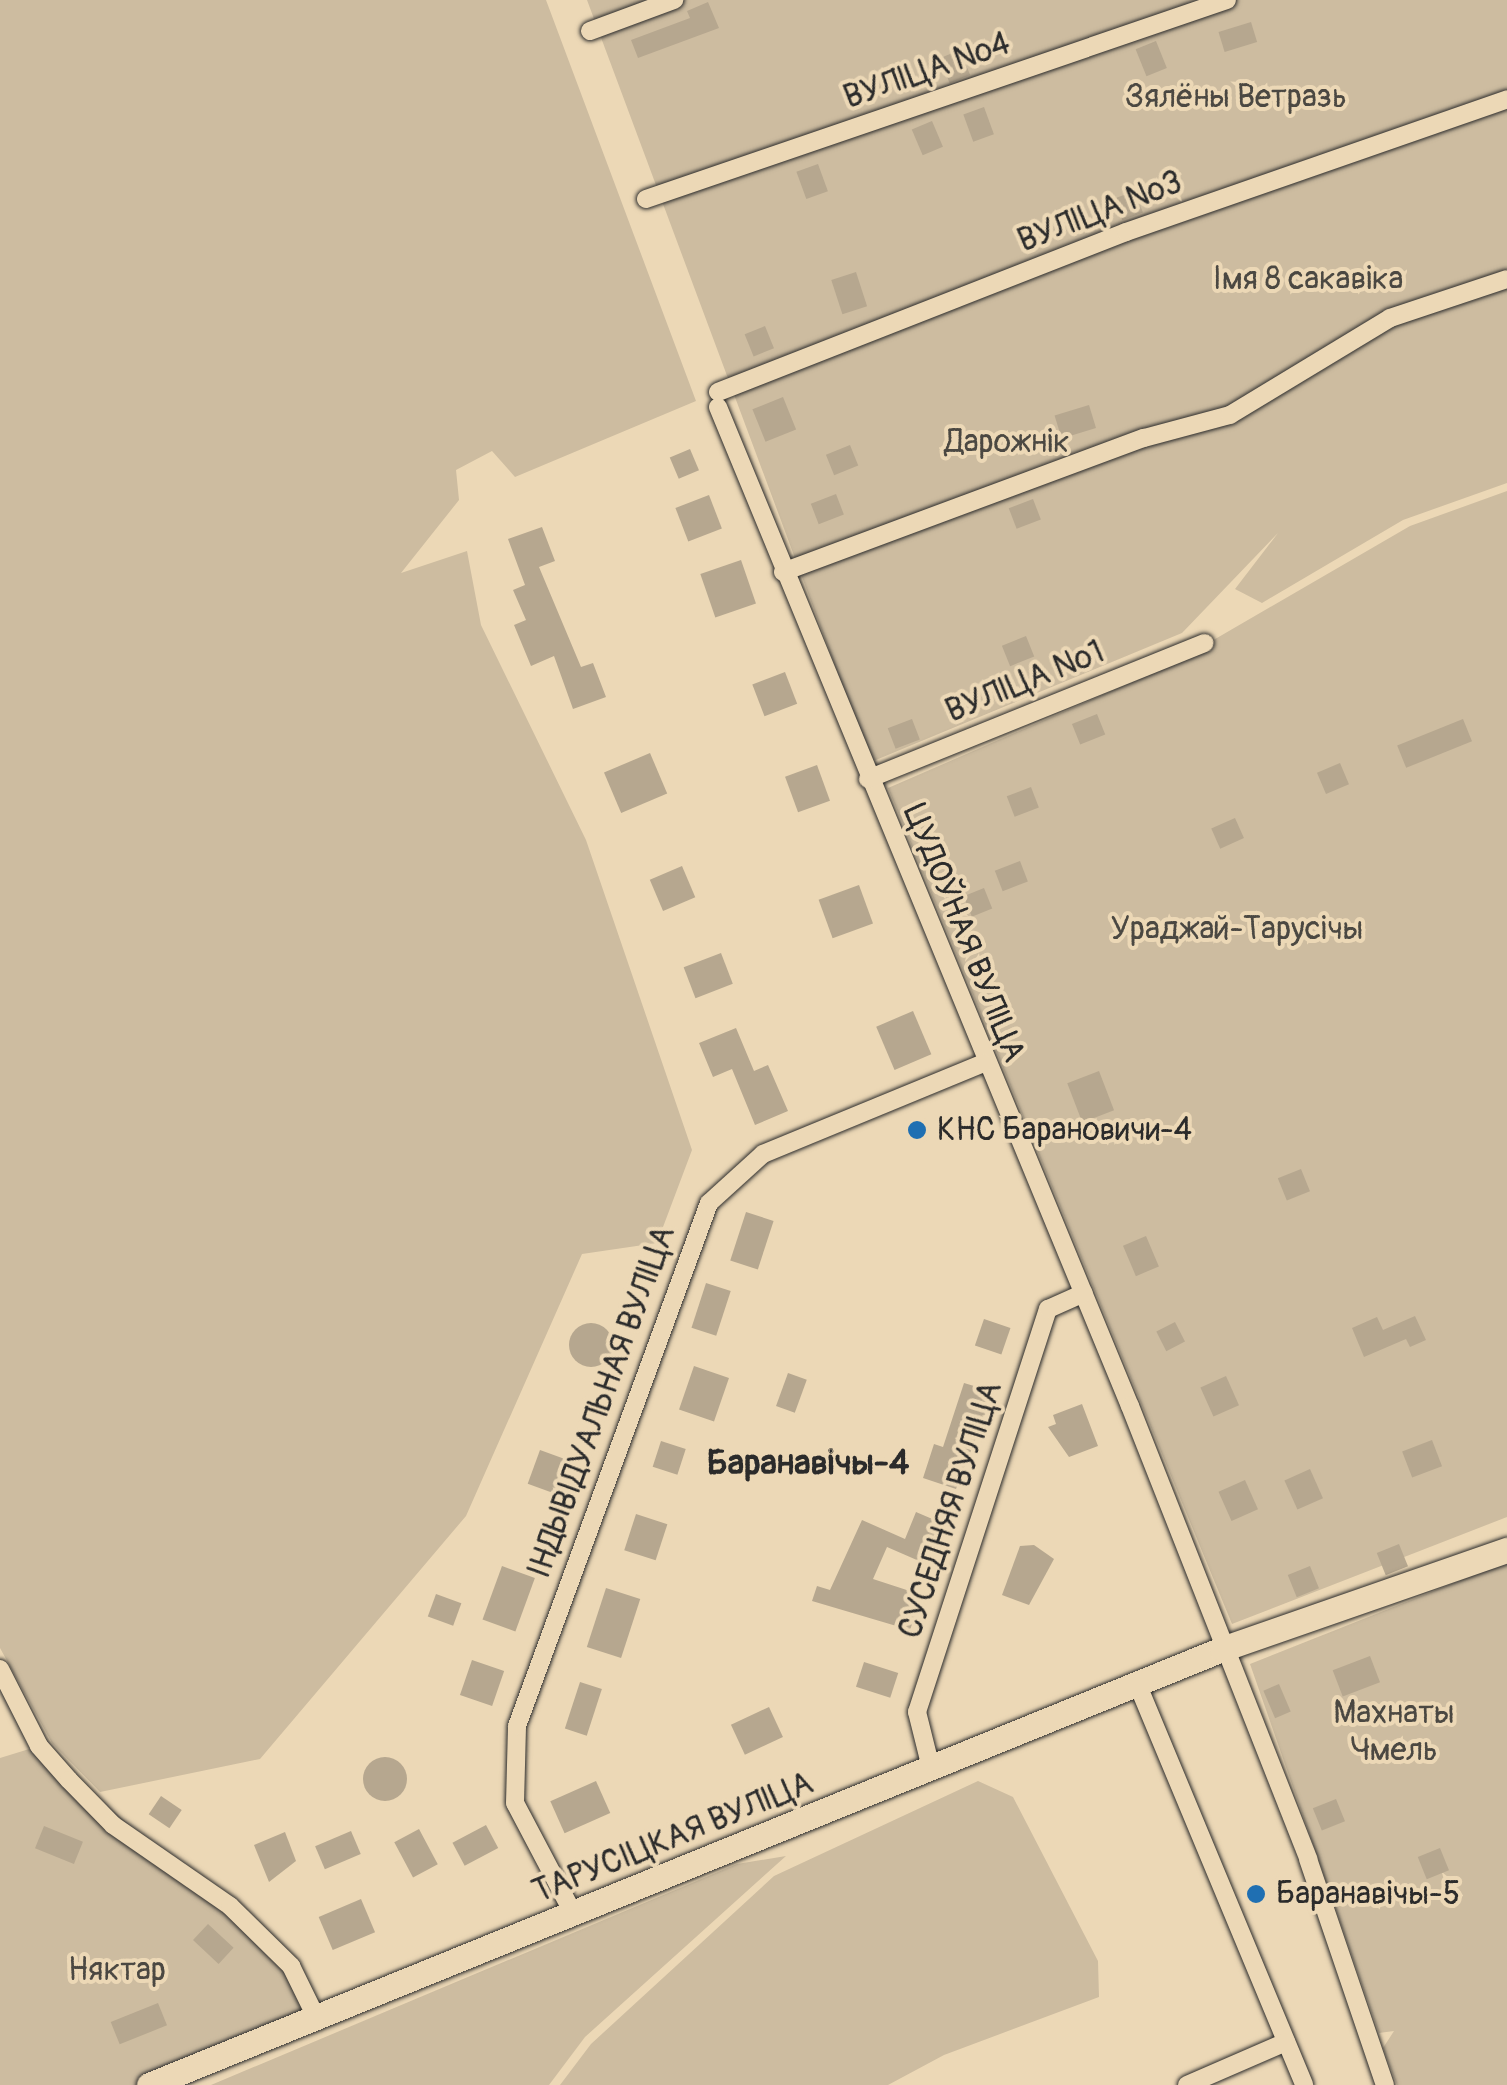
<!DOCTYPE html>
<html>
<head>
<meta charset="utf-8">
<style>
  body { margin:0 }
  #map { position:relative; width:1507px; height:2085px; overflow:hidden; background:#ecd8b6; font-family:Pangolin,sans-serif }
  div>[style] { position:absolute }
  .green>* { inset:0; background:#cdbca0 }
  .building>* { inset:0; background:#b6a78f; transform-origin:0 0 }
  .round { border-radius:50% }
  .roads { filter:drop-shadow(0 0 2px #2b2b2b) drop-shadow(0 0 2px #2b2b2b) }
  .street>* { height:18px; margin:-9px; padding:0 9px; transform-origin:9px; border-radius:9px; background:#ecd8b6 }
  .secondary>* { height:25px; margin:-12.5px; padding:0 12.5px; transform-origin:12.5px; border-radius:12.5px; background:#ecd8b6 }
  .dots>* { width:28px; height:28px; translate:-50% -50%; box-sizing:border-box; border:5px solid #ecd8b6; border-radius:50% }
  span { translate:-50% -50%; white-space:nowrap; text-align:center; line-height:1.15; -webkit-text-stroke:8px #ecd8b6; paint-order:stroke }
  .street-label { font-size:32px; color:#2b2b2b }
  .park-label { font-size:32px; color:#4b4842 }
  .poi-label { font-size:32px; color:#2b2b2b }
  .left { translate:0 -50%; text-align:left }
  .neighbourhood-label { font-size:35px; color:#2b2b2b; font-weight:700 }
</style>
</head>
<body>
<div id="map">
  <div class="green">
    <div style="clip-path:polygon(0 0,546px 0,696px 401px,515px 477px,492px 451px,456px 470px,459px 500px,401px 573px,467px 551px,481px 625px,586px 840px,692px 1150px,657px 1243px,582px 1254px,466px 1516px,260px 1759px,100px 1792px,52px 1743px,0 1648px)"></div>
    <div style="clip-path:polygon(587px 0,1507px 0,1507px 483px,1403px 520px,1262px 603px,1235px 589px,1278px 533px,1182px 633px,871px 762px)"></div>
    <div style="clip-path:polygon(1507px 491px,1507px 1517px,1232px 1624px,888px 788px,1167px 667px,1410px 526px)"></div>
    <div style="clip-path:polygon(1507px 1562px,1507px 2085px,1397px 2085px,1383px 2048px,1394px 2031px,1379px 2033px,1250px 1664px)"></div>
    <div style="clip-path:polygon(39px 1746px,291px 1966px,316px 2017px,149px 2085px,0 2085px,0 1758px)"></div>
    <div style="clip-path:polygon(978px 1781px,1013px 1797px,1098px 1961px,1099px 1997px,944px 2055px,888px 2085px,560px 2085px,591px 2044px,774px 1876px)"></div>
    <div style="clip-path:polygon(786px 1856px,585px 2037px,549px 2085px,211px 2085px,737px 1864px)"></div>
  </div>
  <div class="building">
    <div style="clip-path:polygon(708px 2px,719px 28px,638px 58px,631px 40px,690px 18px,687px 11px)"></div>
    <div style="left:1251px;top:22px;width:21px;height:34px;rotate:73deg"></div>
    <div style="left:1156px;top:41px;width:29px;height:22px;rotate:68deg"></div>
    <div style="left:960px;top:50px;width:27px;height:22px;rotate:68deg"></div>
    <div style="left:984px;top:107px;width:29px;height:22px;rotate:70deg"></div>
    <div style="left:932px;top:121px;width:28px;height:22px;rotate:67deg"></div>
    <div style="left:818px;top:164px;width:29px;height:23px;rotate:70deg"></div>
    <div style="left:1135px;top:191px;width:23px;height:22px;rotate:70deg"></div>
    <div style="left:856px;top:272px;width:36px;height:26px;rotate:72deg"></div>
    <div style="left:765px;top:326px;width:24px;height:22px;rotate:68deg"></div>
    <div style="left:783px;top:397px;width:35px;height:33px;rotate:68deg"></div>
    <div style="left:1089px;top:405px;width:24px;height:36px;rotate:73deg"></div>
    <div style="left:850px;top:445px;width:22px;height:26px;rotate:68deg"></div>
    <div style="left:690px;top:449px;width:23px;height:22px;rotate:67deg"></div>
    <div style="left:836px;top:494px;width:22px;height:27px;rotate:69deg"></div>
    <div style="left:709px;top:495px;width:36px;height:36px;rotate:69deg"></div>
    <div style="left:1033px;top:499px;width:22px;height:26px;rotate:69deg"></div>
    <div style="clip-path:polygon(542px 527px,555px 561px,539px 567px,581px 667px,593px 663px,606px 697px,573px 709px,554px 656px,531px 666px,514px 625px,526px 620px,513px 590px,525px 585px,508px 539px)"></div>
    <div style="left:741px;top:560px;width:46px;height:43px;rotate:71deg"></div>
    <div style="left:1026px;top:636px;width:22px;height:26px;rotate:68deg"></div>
    <div style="left:785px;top:672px;width:34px;height:35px;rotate:69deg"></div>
    <div style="left:1097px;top:714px;width:22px;height:27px;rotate:68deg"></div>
    <div style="left:912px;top:719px;width:22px;height:26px;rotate:69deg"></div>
    <div style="left:1463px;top:719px;width:24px;height:71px;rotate:68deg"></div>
    <div style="left:650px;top:753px;width:44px;height:50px;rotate:67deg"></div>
    <div style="left:1340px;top:763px;width:23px;height:25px;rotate:67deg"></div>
    <div style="left:817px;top:765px;width:38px;height:34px;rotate:70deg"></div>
    <div style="left:1031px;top:787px;width:22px;height:26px;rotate:69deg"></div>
    <div style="left:1235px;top:818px;width:22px;height:26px;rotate:66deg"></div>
    <div style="left:1020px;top:861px;width:22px;height:27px;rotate:69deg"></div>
    <div style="left:682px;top:866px;width:34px;height:35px;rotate:67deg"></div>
    <div style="left:859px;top:885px;width:41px;height:43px;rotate:70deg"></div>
    <div style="left:984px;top:888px;width:22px;height:22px;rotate:68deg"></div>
    <div style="left:721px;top:953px;width:33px;height:40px;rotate:69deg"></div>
    <div style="left:913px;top:1011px;width:47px;height:40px;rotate:67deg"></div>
    <div style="clip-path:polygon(736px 1028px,754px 1071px,768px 1065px,788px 1111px,755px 1125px,732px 1069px,713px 1077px,699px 1043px)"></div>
    <div style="left:1099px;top:1071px;width:42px;height:34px;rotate:69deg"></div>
    <div style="left:1301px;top:1169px;width:24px;height:25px;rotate:68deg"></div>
    <div style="left:746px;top:1212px;width:29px;height:51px;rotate:18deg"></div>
    <div style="left:1146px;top:1236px;width:33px;height:25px;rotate:67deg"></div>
    <div style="left:706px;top:1283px;width:26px;height:47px;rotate:18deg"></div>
    <div style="clip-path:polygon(1415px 1316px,1426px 1340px,1410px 1347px,1406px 1339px,1364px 1357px,1352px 1328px,1377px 1317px,1383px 1330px)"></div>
    <div style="left:984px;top:1319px;width:28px;height:28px;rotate:19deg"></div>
    <div style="left:1175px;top:1322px;width:22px;height:21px;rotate:63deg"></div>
    <div class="round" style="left:569px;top:1323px;width:44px;height:44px"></div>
    <div style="left:694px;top:1366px;width:37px;height:46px;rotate:19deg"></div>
    <div style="left:788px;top:1373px;width:20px;height:35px;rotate:20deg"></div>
    <div style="left:1226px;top:1376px;width:32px;height:28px;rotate:66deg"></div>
    <div style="clip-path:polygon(964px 1383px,994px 1392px,956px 1489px,923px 1478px,934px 1444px,943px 1447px)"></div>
    <div style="clip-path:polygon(1082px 1404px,1098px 1446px,1069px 1457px,1048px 1427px,1056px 1424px,1053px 1415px)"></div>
    <div style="left:1432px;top:1440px;width:28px;height:32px;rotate:69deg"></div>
    <div style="left:661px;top:1441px;width:26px;height:27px;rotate:18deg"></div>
    <div style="left:540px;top:1450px;width:30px;height:36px;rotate:20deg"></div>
    <div style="left:1310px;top:1469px;width:32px;height:28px;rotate:66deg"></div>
    <div style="left:1245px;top:1480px;width:32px;height:29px;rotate:66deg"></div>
    <div style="clip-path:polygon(916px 1512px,944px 1524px,926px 1564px,887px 1547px,873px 1579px,922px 1595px,910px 1630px,812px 1601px,817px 1586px,830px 1590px,862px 1520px,905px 1539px)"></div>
    <div style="left:636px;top:1514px;width:33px;height:38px;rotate:18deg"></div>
    <div style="left:1399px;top:1544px;width:24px;height:24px;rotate:68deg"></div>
    <div style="clip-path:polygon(1034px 1545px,1054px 1559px,1029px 1605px,1002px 1595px,1020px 1546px)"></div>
    <div style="left:502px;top:1566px;width:35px;height:57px;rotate:20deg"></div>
    <div style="left:1310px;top:1566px;width:24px;height:24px;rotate:68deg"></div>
    <div style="left:606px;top:1588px;width:36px;height:62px;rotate:18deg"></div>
    <div style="left:436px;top:1594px;width:27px;height:24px;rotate:20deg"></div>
    <div style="left:1370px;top:1656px;width:28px;height:40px;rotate:69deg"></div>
    <div style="left:472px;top:1660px;width:34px;height:37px;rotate:19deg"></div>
    <div style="left:864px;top:1662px;width:36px;height:26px;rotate:18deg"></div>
    <div style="left:580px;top:1682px;width:23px;height:49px;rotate:18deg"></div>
    <div style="left:1279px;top:1684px;width:30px;height:17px;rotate:67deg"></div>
    <div style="left:769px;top:1707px;width:33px;height:42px;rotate:65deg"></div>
    <div class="round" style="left:363px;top:1757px;width:44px;height:44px"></div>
    <div style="left:596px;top:1781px;width:35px;height:50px;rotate:66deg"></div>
    <div style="left:161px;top:1796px;width:25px;height:22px;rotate:34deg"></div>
    <div style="left:1336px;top:1799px;width:24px;height:25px;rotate:68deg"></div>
    <div style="left:486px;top:1825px;width:26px;height:38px;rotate:62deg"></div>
    <div style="left:44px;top:1826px;width:42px;height:24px;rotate:22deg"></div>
    <div style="left:419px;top:1829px;width:40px;height:28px;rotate:62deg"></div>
    <div style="left:351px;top:1831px;width:25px;height:39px;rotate:67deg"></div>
    <div style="clip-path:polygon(285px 1832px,296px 1861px,269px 1882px,254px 1845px)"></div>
    <div style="left:1440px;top:1848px;width:24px;height:24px;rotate:68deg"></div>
    <div style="left:361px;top:1899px;width:36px;height:46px;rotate:67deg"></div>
    <div style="left:208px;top:1924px;width:35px;height:22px;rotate:43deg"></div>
    <div style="left:158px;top:2003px;width:24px;height:51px;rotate:68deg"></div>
  </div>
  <div class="roads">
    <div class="street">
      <div style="left:590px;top:31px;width:90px;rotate:-20.3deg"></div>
      <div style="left:646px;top:199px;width:614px;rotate:-18.91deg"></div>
      <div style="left:718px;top:392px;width:438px;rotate:-21.4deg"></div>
      <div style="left:1126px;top:232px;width:404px;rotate:-19.2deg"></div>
      <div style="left:718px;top:407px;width:1081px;rotate:67.59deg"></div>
      <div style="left:1130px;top:1406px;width:487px;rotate:68.5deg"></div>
      <div style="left:1308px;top:1859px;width:239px;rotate:71.2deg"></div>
      <div style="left:783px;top:572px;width:385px;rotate:-20.4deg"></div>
      <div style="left:1144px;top:438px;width:89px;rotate:-15deg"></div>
      <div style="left:1230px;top:415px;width:187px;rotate:-31.2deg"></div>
      <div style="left:1390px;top:318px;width:123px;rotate:-18.4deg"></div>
      <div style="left:868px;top:779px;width:363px;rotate:-22deg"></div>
      <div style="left:0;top:1669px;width:86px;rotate:63.1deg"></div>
      <div style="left:39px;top:1746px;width:45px;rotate:48.6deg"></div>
      <div style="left:69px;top:1780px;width:63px;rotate:45.6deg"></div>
      <div style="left:113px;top:1825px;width:142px;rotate:34.7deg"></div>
      <div style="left:230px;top:1906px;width:86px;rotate:44.5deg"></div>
      <div style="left:291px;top:1966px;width:57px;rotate:63.9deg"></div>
      <div style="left:1137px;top:1683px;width:435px;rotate:67.4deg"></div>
      <div style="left:931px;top:1768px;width:58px;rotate:-104deg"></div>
      <div style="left:917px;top:1712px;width:424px;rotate:-72deg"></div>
      <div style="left:1048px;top:1309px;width:39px;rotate:-24deg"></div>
      <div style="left:573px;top:1913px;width:124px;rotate:-117.8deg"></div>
      <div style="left:515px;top:1803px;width:77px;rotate:-88.5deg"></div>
      <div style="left:517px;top:1726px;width:557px;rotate:-69.84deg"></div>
      <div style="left:709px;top:1203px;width:73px;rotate:-42.2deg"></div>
      <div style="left:763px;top:1154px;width:239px;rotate:-22.4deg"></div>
      <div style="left:1187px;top:2085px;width:108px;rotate:-23.5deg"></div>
    </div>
    <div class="secondary">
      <div style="left:149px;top:2085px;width:1158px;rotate:-22.11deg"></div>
      <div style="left:1222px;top:1649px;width:302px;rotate:-19.2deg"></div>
    </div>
  </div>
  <div class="dots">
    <div style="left:917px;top:1130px;background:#1f6fb2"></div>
    <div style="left:1256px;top:1894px;background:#1f6fb2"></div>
  </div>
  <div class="street-label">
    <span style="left:927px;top:71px;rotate:-19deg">ВУЛІЦА №4</span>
    <span style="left:1100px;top:212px;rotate:-21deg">ВУЛІЦА №3</span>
    <span style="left:1025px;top:682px;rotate:-22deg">ВУЛІЦА №1</span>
    <span style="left:964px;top:933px;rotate:68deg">ЦУДОЎНАЯ ВУЛІЦА</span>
    <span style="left:602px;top:1402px;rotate:-70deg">ІНДЫВІДУАЛЬНАЯ ВУЛІЦА</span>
    <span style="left:951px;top:1510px;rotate:-72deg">СУСЕДНЯЯ ВУЛІЦА</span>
    <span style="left:673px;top:1838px;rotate:-22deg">ТАРУСІЦКАЯ ВУЛІЦА</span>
  </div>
  <div class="park-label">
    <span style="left:1236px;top:97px">Зялёны Ветразь</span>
    <span style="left:1308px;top:279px">Імя 8 сакавіка</span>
    <span style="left:1007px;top:442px">Дарожнік</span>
    <span style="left:1237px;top:929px">Ураджай-Тарусічы</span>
    <span style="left:1394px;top:1732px">Махнаты<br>Чмель</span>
    <span style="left:117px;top:1970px">Няктар</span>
  </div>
  <div class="poi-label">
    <span class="left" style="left:937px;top:1130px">КНС Барановичи-4</span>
    <span class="left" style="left:1276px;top:1894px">Баранавічы-5</span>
  </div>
  <div class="neighbourhood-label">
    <span style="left:808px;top:1463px">Баранавічы-4</span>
  </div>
</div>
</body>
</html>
